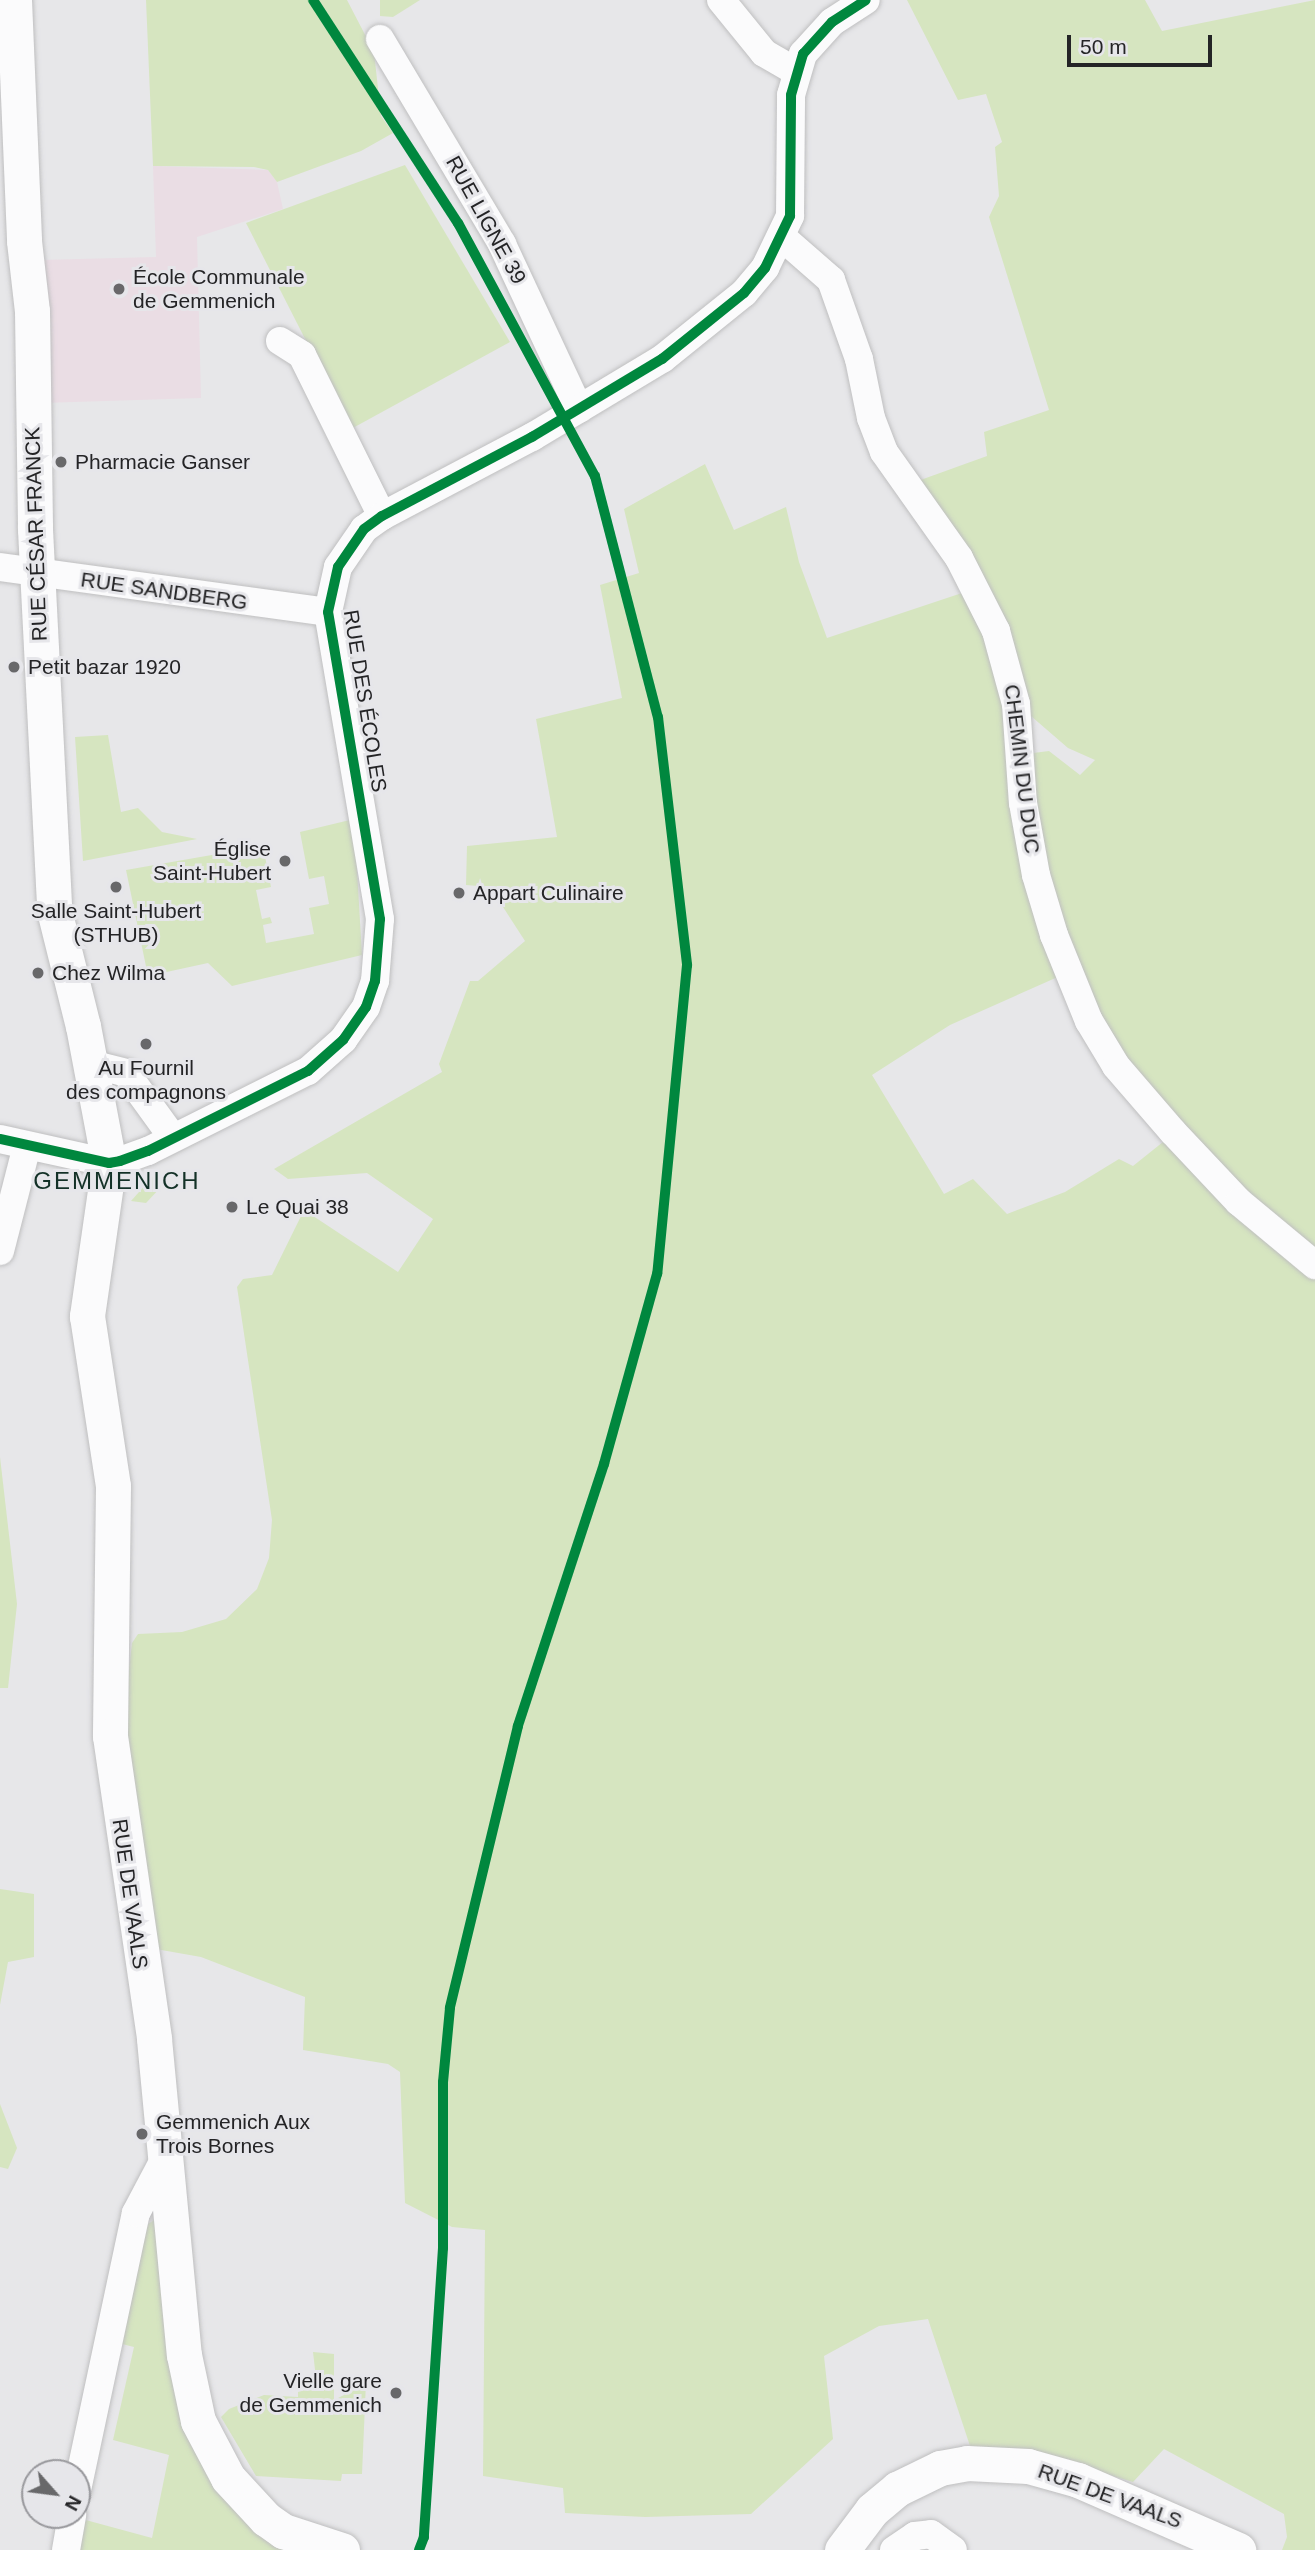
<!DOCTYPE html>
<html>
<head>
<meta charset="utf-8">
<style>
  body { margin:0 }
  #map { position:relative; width:1315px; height:2550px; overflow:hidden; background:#e7e7e9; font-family:Arial,sans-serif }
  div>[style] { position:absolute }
  .education>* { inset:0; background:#eadde4 }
  .green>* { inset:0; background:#d6e5c0 }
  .roads { filter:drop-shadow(0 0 2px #bfbfc0) drop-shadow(0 0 2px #bfbfc0) }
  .minor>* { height:28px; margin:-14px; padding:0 14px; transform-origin:14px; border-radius:14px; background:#fbfbfc }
  .major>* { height:35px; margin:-17.5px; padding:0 17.5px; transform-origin:17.5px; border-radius:17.5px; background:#fbfbfc }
  .cycleway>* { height:10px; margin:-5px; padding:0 5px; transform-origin:5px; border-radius:5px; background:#00873e }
  .dots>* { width:19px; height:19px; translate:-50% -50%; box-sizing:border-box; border:4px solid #e6e6ea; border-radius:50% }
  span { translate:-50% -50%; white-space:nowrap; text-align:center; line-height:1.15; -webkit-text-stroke:6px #e6e6ea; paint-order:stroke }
  .street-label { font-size:21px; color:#242426 }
  .poi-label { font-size:21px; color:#242426 }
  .left { translate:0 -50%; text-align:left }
  .right { translate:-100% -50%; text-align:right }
  .quarter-label { font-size:24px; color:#133127; letter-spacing:2px }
  .north { position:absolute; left:21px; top:2459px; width:70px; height:70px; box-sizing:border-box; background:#e6e6ea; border:2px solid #98989c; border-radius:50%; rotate:118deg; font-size:19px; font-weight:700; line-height:28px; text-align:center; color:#242426 }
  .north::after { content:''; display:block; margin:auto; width:24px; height:32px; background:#68686a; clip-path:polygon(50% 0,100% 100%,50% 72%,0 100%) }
  .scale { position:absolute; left:1067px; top:35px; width:145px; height:32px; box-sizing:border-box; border:4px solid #242426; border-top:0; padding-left:9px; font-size:21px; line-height:24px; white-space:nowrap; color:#242426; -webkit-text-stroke:5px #e6e6ea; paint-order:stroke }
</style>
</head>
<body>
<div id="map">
  <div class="education">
    <div style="clip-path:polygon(153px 166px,268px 170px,277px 182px,283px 209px,197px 237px,201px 398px,42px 403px,40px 260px,156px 257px)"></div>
  </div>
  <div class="green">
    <div style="clip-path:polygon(146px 0,347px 0,374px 52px,381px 116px,393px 133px,361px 151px,277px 182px,268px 170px,254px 167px,153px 166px)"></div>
    <div style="clip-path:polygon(380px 0,420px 0,393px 17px,380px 16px)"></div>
    <div style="clip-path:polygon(907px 0,1145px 0,1162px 31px,1315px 0,1315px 1262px,1124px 1062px,1069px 963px,1035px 825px,1033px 753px,1049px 751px,1080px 775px,1095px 760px,1068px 748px,1024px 710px,915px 482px,987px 456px,984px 432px,1049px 410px,989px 217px,999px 196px,995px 147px,1002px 142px,986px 94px,958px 100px)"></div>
    <div style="clip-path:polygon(405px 165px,510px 342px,351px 429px,246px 223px)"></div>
    <div style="clip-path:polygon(705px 464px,734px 530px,786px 507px,799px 562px,827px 638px,968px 591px,987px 647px,1008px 723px,1060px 976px,950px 1025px,872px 1075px,944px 1194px,973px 1179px,1007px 1214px,1065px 1192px,1119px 1159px,1133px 1166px,1168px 1138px,1315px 1270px,1315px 2550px,1282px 2550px,1287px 2537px,1284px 2514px,1164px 2449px,1133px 2482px,1032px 2452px,971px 2449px,928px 2319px,879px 2326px,824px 2356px,833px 2439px,751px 2514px,645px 2517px,565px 2513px,563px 2488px,483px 2476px,485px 2230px,452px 2227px,405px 2203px,400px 2072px,388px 2064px,303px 2050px,305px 1997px,201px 1957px,150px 1948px,122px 1731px,132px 1643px,138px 1634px,182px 1632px,226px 1619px,257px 1589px,269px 1558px,272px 1520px,237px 1287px,243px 1279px,272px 1275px,304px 1210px,398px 1272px,433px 1219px,367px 1173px,288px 1179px,274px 1169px,442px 1072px,439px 1064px,470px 981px,478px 981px,525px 941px,490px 887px,466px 885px,467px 846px,557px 837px,536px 719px,622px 698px,600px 585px,639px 573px,624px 509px)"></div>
    <div style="clip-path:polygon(108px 735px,121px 812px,138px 808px,162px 832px,197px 839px,83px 861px,75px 737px)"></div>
    <div style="clip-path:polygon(354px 819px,362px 955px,232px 986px,208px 963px,148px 976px,126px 870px,263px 846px,271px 887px,256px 890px,262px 919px,270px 917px,272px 923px,263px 925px,266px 943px,314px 934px,309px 908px,329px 904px,324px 876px,309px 879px,300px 832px)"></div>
    <div style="clip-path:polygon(155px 1174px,161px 1187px,146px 1203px,131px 1201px)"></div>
    <div style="clip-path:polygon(0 1457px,17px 1604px,8px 1688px,0 1688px)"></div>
    <div style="clip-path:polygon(0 1889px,34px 1894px,34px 1957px,8px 1962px,0 2005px)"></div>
    <div style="clip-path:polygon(0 2104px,17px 2148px,8px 2169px,0 2167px)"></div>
    <div style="clip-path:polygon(156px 2219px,180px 2400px,306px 2550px,77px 2550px,82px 2519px,152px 2538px,169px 2455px,113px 2440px,134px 2347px,122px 2344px,140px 2249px,148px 2224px)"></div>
    <div style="clip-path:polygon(313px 2352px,334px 2354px,334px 2400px,344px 2395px,345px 2381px,366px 2382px,362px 2474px,342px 2474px,341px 2481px,256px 2476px,221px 2417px,229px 2409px,264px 2395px,298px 2397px,298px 2392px,317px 2387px)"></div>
  </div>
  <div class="roads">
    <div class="minor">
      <div style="left:721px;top:0;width:68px;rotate:50.9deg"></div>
      <div style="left:764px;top:53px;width:38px;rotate:30deg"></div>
      <div style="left:380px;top:39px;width:239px;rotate:59.2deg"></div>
      <div style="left:502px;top:244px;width:182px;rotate:65deg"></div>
      <div style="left:783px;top:238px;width:64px;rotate:41.2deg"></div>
      <div style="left:831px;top:280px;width:84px;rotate:70.5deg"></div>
      <div style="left:859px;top:359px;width:60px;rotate:78.5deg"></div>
      <div style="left:871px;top:418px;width:36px;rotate:69deg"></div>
      <div style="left:884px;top:452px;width:130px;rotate:54.7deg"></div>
      <div style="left:959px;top:558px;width:82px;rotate:63.1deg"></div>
      <div style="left:996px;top:631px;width:76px;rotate:74.7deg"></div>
      <div style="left:1016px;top:704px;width:99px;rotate:86deg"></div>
      <div style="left:1023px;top:803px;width:73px;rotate:79.8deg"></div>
      <div style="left:1036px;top:875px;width:63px;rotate:73.3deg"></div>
      <div style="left:1054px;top:935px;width:93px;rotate:67.9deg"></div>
      <div style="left:1089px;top:1021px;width:52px;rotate:59deg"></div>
      <div style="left:1116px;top:1066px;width:87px;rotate:49.2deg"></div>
      <div style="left:1173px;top:1132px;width:96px;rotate:46.7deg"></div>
      <div style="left:1239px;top:1202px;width:99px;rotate:39.7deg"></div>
      <div style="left:280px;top:341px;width:26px;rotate:32deg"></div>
      <div style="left:302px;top:355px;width:180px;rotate:63.6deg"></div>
      <div style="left:0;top:567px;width:331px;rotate:7.8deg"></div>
      <div style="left:91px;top:1064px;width:36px;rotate:14deg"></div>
      <div style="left:126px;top:1073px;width:80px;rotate:54.1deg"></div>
      <div style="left:0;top:1139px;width:112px;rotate:12.4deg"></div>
      <div style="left:109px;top:1163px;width:11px;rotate:-10deg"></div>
      <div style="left:120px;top:1161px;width:30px;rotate:-20deg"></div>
      <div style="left:148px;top:1151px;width:179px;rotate:-26.6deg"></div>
      <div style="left:308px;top:1071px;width:47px;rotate:-41.5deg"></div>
      <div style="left:343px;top:1040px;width:40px;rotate:-55.1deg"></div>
      <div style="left:366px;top:1007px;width:28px;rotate:-71deg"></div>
      <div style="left:375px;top:981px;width:62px;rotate:-85.4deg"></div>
      <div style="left:380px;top:919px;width:311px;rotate:-99.6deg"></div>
      <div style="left:328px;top:612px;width:46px;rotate:-77.5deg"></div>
      <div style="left:338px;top:567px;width:46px;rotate:-55.6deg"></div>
      <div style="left:364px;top:529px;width:22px;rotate:-36deg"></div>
      <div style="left:382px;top:516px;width:170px;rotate:-27.8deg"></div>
      <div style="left:532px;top:437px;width:152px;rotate:-31deg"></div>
      <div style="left:662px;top:359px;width:105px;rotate:-38.8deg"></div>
      <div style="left:744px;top:293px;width:33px;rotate:-50deg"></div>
      <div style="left:765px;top:268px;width:58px;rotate:-64.3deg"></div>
      <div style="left:790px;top:216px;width:121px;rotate:-89.5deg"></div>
      <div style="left:791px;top:95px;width:43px;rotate:-73.7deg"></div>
      <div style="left:803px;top:54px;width:43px;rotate:-47.8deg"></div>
      <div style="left:832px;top:22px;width:40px;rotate:-32.9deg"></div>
      <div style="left:0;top:1251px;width:108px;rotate:-75.6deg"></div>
      <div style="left:77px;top:2490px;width:283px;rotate:-78deg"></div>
      <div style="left:136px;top:2213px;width:64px;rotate:-62.2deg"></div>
      <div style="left:66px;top:2550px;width:36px;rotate:-80deg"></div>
      <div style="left:894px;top:2550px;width:25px;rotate:-34deg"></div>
      <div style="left:915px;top:2536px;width:16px;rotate:-7deg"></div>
      <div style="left:931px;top:2534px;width:27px;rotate:36deg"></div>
    </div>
    <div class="major">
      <div style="left:14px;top:0;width:241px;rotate:87.6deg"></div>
      <div style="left:24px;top:241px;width:70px;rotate:83.5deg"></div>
      <div style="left:32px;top:311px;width:218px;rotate:89.2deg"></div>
      <div style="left:35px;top:529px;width:381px;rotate:87.1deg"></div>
      <div style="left:54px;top:910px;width:120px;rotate:76deg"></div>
      <div style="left:83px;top:1026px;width:139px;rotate:79.3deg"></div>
      <div style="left:109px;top:1163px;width:155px;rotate:98.2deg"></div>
      <div style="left:87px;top:1316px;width:172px;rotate:81.3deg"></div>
      <div style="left:113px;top:1486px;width:250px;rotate:90.7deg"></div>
      <div style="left:110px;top:1736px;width:306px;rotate:81.7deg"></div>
      <div style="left:154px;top:2039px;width:317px;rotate:84.6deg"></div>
      <div style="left:184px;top:2355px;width:67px;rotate:78deg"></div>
      <div style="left:198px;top:2421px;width:64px;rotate:62.2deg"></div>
      <div style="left:228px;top:2478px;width:56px;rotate:47.2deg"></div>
      <div style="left:266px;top:2519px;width:21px;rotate:35deg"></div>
      <div style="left:283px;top:2531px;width:62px;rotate:17.9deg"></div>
      <div style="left:842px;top:2550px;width:50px;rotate:-53.1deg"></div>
      <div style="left:872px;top:2510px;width:33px;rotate:-40deg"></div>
      <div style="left:897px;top:2489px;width:48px;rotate:-26deg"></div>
      <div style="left:940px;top:2468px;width:27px;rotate:-10deg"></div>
      <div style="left:967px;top:2463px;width:61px;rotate:2.8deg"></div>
      <div style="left:1028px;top:2466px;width:52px;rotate:15.6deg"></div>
      <div style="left:1078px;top:2480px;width:175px;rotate:23.6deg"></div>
    </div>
  </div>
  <div class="cycleway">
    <div style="left:313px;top:0;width:266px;rotate:57deg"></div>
    <div style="left:458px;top:223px;width:288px;rotate:61.6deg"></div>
    <div style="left:595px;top:476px;width:249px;rotate:75.4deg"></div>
    <div style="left:658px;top:717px;width:250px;rotate:83.3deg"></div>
    <div style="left:687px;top:965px;width:310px;rotate:95.5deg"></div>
    <div style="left:657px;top:1274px;width:197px;rotate:105.6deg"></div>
    <div style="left:604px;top:1464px;width:276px;rotate:108.2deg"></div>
    <div style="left:518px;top:1726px;width:290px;rotate:103.6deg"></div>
    <div style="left:450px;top:2008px;width:74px;rotate:95.4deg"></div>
    <div style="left:443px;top:2082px;width:166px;rotate:90deg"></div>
    <div style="left:443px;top:2248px;width:290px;rotate:93.8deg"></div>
    <div style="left:424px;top:2537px;width:14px;rotate:111deg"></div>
    <div style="left:0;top:1139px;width:112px;rotate:12.4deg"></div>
    <div style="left:109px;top:1163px;width:11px;rotate:-10deg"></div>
    <div style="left:120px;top:1161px;width:30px;rotate:-20deg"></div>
    <div style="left:148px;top:1151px;width:179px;rotate:-26.6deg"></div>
    <div style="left:308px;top:1071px;width:47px;rotate:-41.5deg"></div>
    <div style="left:343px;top:1040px;width:40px;rotate:-55.1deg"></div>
    <div style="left:366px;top:1007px;width:28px;rotate:-71deg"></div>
    <div style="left:375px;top:981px;width:62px;rotate:-85.4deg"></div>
    <div style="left:380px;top:919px;width:311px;rotate:-99.6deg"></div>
    <div style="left:328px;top:612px;width:46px;rotate:-77.5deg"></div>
    <div style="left:338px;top:567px;width:46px;rotate:-55.6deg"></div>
    <div style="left:364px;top:529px;width:22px;rotate:-36deg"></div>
    <div style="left:382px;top:516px;width:170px;rotate:-27.8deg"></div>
    <div style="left:532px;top:437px;width:152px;rotate:-31deg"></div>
    <div style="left:662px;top:359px;width:105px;rotate:-38.8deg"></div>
    <div style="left:744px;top:293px;width:33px;rotate:-50deg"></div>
    <div style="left:765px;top:268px;width:58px;rotate:-64.3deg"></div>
    <div style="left:790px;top:216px;width:121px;rotate:-89.5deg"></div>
    <div style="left:791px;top:95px;width:43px;rotate:-73.7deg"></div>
    <div style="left:803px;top:54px;width:43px;rotate:-47.8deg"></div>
    <div style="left:832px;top:22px;width:40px;rotate:-32.9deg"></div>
  </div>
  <div class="dots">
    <div style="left:119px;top:289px;background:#68686a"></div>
    <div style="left:61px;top:462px;background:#68686a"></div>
    <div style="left:14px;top:667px;background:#68686a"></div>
    <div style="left:285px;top:861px;background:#68686a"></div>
    <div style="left:116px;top:887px;background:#68686a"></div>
    <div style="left:459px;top:893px;background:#68686a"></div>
    <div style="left:38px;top:973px;background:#68686a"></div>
    <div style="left:146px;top:1044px;background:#68686a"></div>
    <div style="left:232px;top:1207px;background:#68686a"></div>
    <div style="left:142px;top:2134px;background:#68686a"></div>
    <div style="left:396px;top:2393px;background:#68686a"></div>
  </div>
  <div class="street-label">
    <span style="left:486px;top:220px;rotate:61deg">RUE LIGNE 39</span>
    <span style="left:36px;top:534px;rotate:-92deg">RUE CÉSAR FRANCK</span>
    <span style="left:164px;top:591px;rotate:8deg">RUE SANDBERG</span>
    <span style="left:365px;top:701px;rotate:81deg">RUE DES ÉCOLES</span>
    <span style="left:1022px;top:769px;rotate:83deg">CHEMIN DU DUC</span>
    <span style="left:130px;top:1894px;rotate:82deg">RUE DE VAALS</span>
    <span style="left:1110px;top:2496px;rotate:20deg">RUE DE VAALS</span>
  </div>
  <div class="poi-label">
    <span class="left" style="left:133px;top:289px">École Communale<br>de Gemmenich</span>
    <span class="left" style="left:75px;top:462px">Pharmacie Ganser</span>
    <span class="left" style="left:28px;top:667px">Petit bazar 1920</span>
    <span class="right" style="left:271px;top:861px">Église<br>Saint-Hubert</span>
    <span class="left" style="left:473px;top:893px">Appart Culinaire</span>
    <span style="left:116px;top:923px">Salle Saint-Hubert<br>(STHUB)</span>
    <span class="left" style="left:52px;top:973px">Chez Wilma</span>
    <span style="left:146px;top:1080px">Au Fournil<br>des compagnons</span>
    <span class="left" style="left:246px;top:1207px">Le Quai 38</span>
    <span class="left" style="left:156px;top:2134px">Gemmenich Aux<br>Trois Bornes</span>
    <span class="right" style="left:382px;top:2393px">Vielle gare<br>de Gemmenich</span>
  </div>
  <div class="quarter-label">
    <span style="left:117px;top:1181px">GEMMENICH</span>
  </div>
  <div class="north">N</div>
  <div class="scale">50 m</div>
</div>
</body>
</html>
